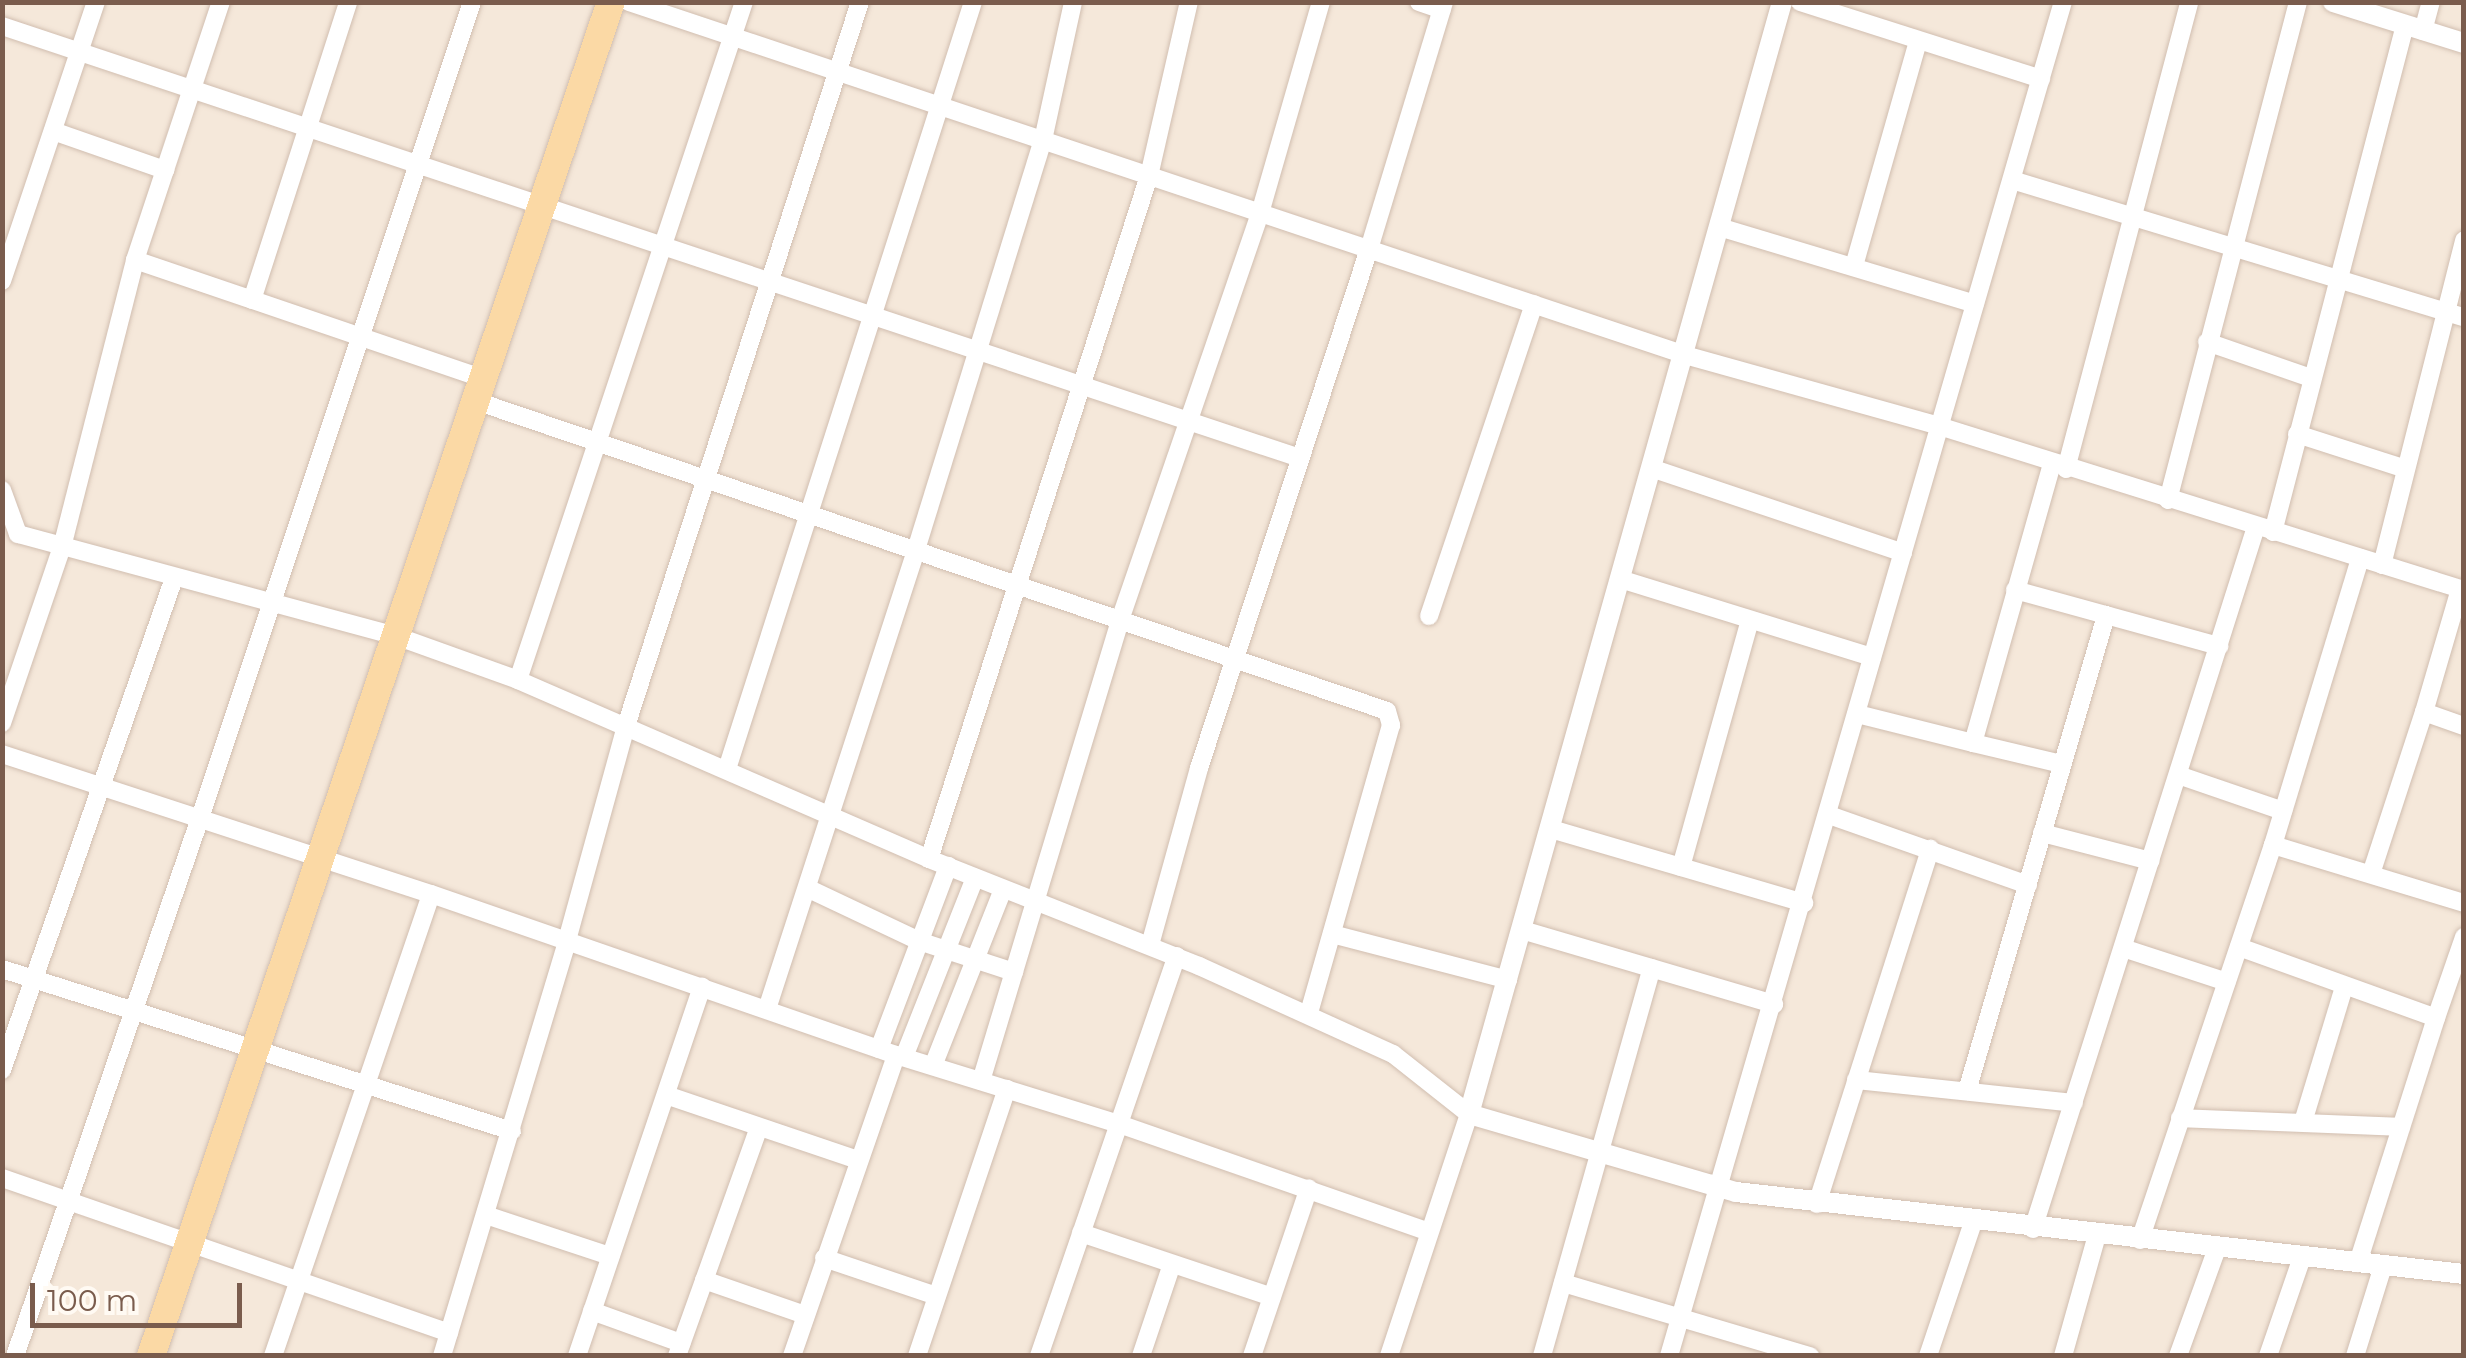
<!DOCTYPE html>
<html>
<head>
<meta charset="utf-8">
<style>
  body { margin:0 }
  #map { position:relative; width:2466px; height:1358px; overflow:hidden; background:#fdf6ec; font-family:Montserrat,sans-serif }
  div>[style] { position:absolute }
  .residential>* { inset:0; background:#f5e8da; transform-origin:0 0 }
  .roads { filter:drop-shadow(0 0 2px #d1beb0) drop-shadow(0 0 2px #d1beb0) }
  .minor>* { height:18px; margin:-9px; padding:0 9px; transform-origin:9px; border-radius:9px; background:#fff }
  .tertiary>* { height:20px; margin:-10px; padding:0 10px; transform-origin:10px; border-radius:10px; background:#fff }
  .primary>* { height:28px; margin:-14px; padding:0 14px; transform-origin:14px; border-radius:14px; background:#fbd9a5 }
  span { translate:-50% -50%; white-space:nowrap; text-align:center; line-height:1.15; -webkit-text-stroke:10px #fffaf3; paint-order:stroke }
  .frame { position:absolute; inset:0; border:5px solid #7a5c4d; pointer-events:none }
  .scale { position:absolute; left:30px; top:1283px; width:212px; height:45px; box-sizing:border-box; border:5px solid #7a5c4d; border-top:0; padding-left:12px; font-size:30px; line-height:35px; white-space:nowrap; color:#7a5c4d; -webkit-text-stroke:8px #fffaf3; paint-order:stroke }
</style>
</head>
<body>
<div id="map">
  <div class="residential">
    <div style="left:3px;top:3px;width:2460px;height:1352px"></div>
  </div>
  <div class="roads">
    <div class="minor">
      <div style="left:629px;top:2px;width:1113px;rotate:18.48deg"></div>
      <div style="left:1685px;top:355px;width:264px;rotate:15.6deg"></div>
      <div style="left:1939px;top:426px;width:550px;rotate:17.35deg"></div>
      <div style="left:1419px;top:2px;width:24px;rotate:19deg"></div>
      <div style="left:1800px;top:2px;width:253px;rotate:17.7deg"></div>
      <div style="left:2px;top:26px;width:1368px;rotate:18.41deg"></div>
      <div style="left:2423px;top:31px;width:30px;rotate:-75deg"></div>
      <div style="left:53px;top:131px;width:119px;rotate:19.2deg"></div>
      <div style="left:2012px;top:180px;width:472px;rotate:16.9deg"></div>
      <div style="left:1719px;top:227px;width:267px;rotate:16.7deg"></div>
      <div style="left:135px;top:260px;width:366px;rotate:18.8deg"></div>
      <div style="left:1854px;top:266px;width:234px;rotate:-74.1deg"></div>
      <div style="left:2px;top:281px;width:294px;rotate:-71.4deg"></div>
      <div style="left:252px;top:300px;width:313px;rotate:-72.1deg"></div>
      <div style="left:2207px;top:342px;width:110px;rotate:19.1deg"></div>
      <div style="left:473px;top:400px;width:965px;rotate:18.79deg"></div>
      <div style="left:1387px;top:711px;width:15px;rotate:74deg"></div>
      <div style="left:1391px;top:725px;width:299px;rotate:105.9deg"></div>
      <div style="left:2297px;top:434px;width:114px;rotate:17.8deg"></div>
      <div style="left:1651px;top:468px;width:266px;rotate:18.6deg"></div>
      <div style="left:2066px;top:469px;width:483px;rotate:-75.2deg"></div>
      <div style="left:2px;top:490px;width:47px;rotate:70deg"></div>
      <div style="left:18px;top:534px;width:392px;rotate:15.1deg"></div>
      <div style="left:396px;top:636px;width:130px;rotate:19.8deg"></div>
      <div style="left:518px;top:680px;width:448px;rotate:23.5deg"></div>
      <div style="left:929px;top:859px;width:290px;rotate:21.6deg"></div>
      <div style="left:1199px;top:966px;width:213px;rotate:24.4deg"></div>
      <div style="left:1393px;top:1054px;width:97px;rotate:38.3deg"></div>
      <div style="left:1469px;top:1114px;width:255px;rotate:108.3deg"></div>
      <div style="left:2168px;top:500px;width:515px;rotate:-75.37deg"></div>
      <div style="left:2273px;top:532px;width:524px;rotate:-75.41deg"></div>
      <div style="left:2382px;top:565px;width:335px;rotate:-75.8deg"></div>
      <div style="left:1620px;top:579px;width:264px;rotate:17.2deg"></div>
      <div style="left:2460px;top:589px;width:128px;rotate:106.3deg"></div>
      <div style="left:2424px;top:712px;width:42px;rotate:19.3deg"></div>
      <div style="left:2015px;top:590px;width:212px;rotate:15.4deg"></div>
      <div style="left:1429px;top:616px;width:329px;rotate:-71.4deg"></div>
      <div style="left:518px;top:680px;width:715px;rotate:-71.57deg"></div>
      <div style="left:1857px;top:714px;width:120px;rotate:14deg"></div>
      <div style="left:1973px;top:743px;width:290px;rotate:-74.2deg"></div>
      <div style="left:2px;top:723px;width:186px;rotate:-71.2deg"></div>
      <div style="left:62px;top:547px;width:296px;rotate:-75.7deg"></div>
      <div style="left:135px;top:260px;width:272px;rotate:-71.6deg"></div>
      <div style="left:1973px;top:743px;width:91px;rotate:13.3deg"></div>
      <div style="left:2px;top:754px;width:451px;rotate:18.1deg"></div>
      <div style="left:431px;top:894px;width:492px;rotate:19.1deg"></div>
      <div style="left:896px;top:1055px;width:233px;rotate:17.2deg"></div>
      <div style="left:1119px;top:1124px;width:328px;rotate:19.2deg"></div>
      <div style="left:727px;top:769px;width:805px;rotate:-72.22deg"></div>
      <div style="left:2178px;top:775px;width:111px;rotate:18.9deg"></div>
      <div style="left:1829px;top:815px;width:211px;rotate:19.4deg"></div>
      <div style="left:1551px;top:829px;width:264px;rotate:16.3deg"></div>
      <div style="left:2042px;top:833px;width:112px;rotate:14.5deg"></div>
      <div style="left:2273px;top:845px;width:200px;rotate:16.9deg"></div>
      <div style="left:929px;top:859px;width:718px;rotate:-72.15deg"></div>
      <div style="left:1149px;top:176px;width:179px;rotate:-77.1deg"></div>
      <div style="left:1681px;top:867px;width:256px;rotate:-74.4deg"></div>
      <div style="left:2371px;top:874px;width:170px;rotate:-71.9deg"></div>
      <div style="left:807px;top:888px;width:124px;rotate:25.3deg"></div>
      <div style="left:919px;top:941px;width:100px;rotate:18.1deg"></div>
      <div style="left:1522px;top:930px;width:263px;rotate:16.4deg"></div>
      <div style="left:1332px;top:934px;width:182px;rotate:14.6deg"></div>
      <div style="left:1150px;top:945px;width:184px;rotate:-74.5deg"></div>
      <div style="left:1199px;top:768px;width:546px;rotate:-71.86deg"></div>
      <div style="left:1369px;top:249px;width:258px;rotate:-73.1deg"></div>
      <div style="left:2239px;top:947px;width:209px;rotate:19.8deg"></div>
      <div style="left:2436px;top:1018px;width:257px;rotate:107.7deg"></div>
      <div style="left:2123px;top:948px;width:109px;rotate:18.1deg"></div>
      <div style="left:2px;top:969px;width:535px;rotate:17.62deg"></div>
      <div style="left:767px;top:1009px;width:479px;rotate:-72deg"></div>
      <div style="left:915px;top:553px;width:432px;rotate:-72.8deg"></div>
      <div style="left:1043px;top:140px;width:141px;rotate:-77.7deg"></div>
      <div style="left:2436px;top:1018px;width:86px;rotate:-70.9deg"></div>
      <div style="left:879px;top:1049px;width:196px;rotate:-69.3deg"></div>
      <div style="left:904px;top:1057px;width:193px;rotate:-68.4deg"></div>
      <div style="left:933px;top:1066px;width:190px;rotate:-68.4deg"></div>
      <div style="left:2px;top:1070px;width:521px;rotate:-70.73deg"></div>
      <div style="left:1856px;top:1080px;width:219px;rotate:6deg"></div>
      <div style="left:981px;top:1081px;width:481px;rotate:-73.2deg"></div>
      <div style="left:1120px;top:620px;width:430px;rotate:-71deg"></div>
      <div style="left:1260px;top:213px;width:220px;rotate:-73.9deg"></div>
      <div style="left:1967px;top:1091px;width:496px;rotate:-73.7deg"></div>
      <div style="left:666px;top:1095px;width:203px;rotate:18.7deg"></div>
      <div style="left:2180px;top:1118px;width:221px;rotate:2.3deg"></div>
      <div style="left:2303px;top:1122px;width:141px;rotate:-73.1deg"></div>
      <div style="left:2px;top:1178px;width:473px;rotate:19.1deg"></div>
      <div style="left:1817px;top:1204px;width:373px;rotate:-72.3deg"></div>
      <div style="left:486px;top:1215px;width:131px;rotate:18.3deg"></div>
      <div style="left:2033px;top:1229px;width:737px;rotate:-72.38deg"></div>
      <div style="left:1081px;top:1233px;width:201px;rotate:18.5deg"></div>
      <div style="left:2140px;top:1240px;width:417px;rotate:-71.4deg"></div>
      <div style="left:2273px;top:845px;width:300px;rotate:-73.1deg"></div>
      <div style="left:824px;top:1258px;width:118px;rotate:18.7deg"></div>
      <div style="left:704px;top:1280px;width:107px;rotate:19.1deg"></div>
      <div style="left:1563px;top:1283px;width:258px;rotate:16.5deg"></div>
      <div style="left:592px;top:1311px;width:95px;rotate:19.8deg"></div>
      <div style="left:15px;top:1356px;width:569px;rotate:-71.02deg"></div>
      <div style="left:200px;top:818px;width:860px;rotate:-71.57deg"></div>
      <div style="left:273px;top:1356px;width:488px;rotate:-71.1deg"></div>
      <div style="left:442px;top:1356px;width:430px;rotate:-73.2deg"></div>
      <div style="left:566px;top:944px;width:226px;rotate:-74.6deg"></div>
      <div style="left:626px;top:726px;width:761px;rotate:-72.09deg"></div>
      <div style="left:577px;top:1356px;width:390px;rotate:-71.3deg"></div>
      <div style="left:677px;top:1356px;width:243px;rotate:-70.3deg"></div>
      <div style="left:792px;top:1356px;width:318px;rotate:-70.9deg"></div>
      <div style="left:917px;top:1356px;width:282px;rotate:-71.4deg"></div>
      <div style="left:1039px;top:1356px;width:423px;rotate:-71deg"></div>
      <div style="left:1141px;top:1356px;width:97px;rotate:-71.4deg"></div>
      <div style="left:1252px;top:1356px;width:177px;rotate:-71.3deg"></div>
      <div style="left:1542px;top:1356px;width:403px;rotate:-74.2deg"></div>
      <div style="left:1669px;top:1356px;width:1410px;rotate:-73.78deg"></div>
      <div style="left:1928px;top:1356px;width:141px;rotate:-71.4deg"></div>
      <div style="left:2063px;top:1356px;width:126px;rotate:-74.3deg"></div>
      <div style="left:2178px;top:1356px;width:115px;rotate:-70.1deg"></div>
      <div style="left:2268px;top:1356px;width:105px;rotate:-71deg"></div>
      <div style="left:2355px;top:1356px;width:94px;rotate:-72.7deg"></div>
    </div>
    <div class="tertiary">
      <div style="left:1782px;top:2px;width:1155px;rotate:105.72deg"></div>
      <div style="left:1469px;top:1114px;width:278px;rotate:16.3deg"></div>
      <div style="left:1736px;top:1192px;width:733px;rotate:6.43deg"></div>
      <div style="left:2333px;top:2px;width:137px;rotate:17.4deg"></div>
    </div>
    <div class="primary">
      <div style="left:151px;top:1356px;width:1430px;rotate:-71.24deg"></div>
    </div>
  </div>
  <div class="frame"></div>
  <div class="scale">100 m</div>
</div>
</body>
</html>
